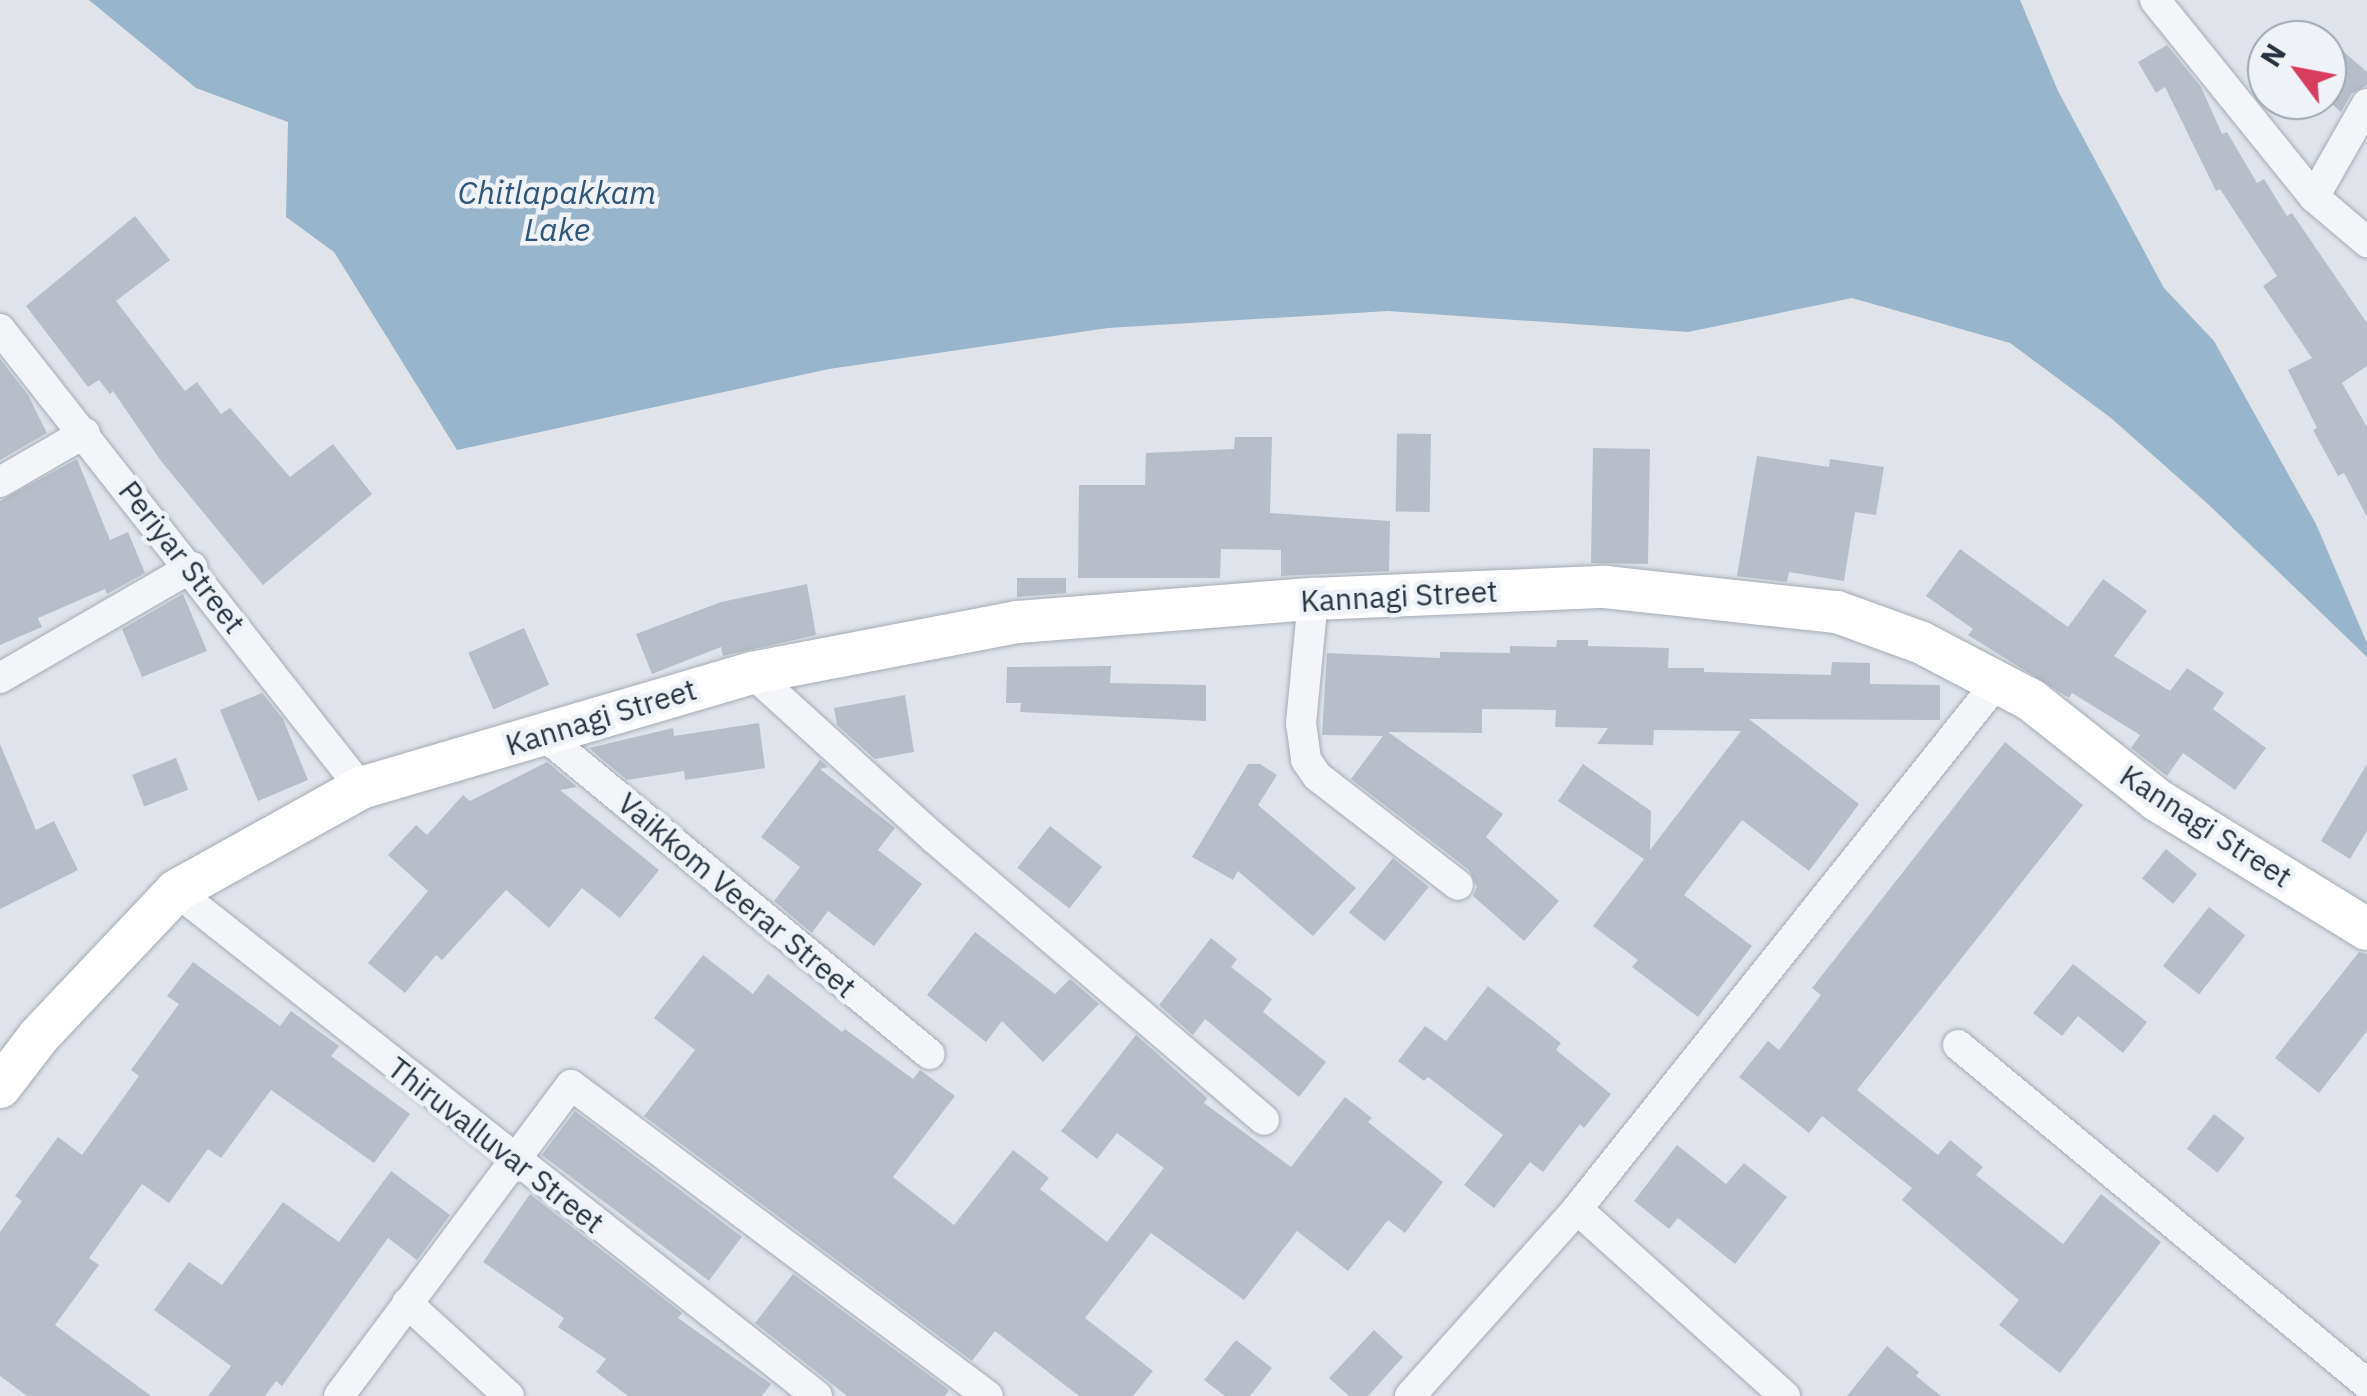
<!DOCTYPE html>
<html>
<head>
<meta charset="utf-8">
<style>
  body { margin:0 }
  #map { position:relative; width:2367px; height:1396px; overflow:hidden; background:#e0e4ea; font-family:"IBM Plex Sans",sans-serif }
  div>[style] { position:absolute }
  .water>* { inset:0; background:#98b5cc }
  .building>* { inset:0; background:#b7bec7; transform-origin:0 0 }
  .roads { filter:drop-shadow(0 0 2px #a5abb4) drop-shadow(0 0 2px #a5abb4) }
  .street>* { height:30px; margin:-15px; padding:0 15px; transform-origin:15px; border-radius:15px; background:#f3f5f8 }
  .secondary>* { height:42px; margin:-21px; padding:0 21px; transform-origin:21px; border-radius:21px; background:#fff }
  span { translate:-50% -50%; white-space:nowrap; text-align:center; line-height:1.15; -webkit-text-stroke:9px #eff3f7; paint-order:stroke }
  .street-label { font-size:30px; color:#273342 }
  .water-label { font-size:32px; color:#2f5579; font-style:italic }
  .north { position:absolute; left:2247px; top:20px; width:100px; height:100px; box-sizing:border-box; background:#eff3f7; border:2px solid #9fa6af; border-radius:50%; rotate:302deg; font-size:28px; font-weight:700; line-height:40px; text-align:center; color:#273342 }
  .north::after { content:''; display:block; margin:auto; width:35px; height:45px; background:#d73d5e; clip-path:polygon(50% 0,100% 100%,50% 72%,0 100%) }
</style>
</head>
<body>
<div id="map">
  <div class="water">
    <div style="clip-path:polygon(89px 0,2020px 0,2058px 91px,2164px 288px,2214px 341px,2316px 524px,2367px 643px,2367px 657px,2209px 505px,2111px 418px,2010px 343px,1852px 298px,1688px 332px,1388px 311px,1108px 328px,829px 369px,457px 450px,334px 252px,286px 217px,288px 122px,196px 88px)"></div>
  </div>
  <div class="building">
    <div style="clip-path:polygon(2327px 37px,2367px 72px,2367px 85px,2351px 94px,2341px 112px,2327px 100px)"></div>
    <div style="clip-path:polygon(2167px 45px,2201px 87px,2222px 134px,2227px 132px,2257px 183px,2264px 179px,2287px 216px,2292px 213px,2367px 323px,2367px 366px,2342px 383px,2367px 427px,2367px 517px,2344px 473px,2338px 476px,2313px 430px,2317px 428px,2288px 370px,2312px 358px,2263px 286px,2277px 276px,2220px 189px,2216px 191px,2165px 87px,2156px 93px,2138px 62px)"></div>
    <div style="clip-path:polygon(135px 216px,170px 260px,116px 301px,185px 391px,197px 382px,221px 414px,230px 408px,290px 477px,333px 444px,372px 494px,263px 585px,161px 461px,113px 391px,110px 394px,99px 380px,88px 387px,26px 306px)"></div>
    <div style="clip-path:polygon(0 359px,28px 395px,47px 433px,0 460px)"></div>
    <div style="left:1431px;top:434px;width:78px;height:34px;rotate:91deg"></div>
    <div style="clip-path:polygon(1235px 437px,1272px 437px,1270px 513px,1390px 521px,1389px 571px,1281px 576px,1281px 550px,1221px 549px,1220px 578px,1078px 578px,1079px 485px,1145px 485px,1146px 453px,1234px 449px)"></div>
    <div style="left:1593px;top:448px;width:57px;height:115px;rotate:1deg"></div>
    <div style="clip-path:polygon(1757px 456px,1829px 467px,1830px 459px,1884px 467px,1876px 515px,1855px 512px,1844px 581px,1789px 572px,1787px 582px,1737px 576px)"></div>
    <div style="clip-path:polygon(77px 459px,110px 540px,128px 532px,145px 573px,107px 594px,105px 589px,38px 618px,42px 627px,0 645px,0 501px)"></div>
    <div style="clip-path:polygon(1960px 549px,2068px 627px,2103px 579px,2147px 611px,2114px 656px,2170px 691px,2187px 668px,2224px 693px,2213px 709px,2266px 748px,2235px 790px,2183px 753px,2167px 776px,2131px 748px,2140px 735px,2072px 693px,2069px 698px,1968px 635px,1973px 629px,1926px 596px)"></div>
    <div style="clip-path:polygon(1017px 578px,1066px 578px,1066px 593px,1017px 597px)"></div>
    <div style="clip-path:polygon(807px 584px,816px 635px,723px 656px,721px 647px,652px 674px,636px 634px,721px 602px)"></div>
    <div style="clip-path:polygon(183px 594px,207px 651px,142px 677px,122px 629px)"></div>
    <div style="left:524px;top:628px;width:62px;height:61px;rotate:66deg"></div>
    <div style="clip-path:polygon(1557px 640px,1588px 640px,1588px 646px,1669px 648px,1668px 668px,1704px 668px,1704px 672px,1831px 675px,1832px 662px,1870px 663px,1870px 684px,1940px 685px,1940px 720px,1749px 719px,1859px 804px,1809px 871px,1742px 820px,1684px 895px,1752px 946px,1698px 1017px,1632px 967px,1638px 960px,1593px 926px,1644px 859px,1558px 801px,1583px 764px,1651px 811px,1650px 850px,1741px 731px,1654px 730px,1653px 745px,1597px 744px,1608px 728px,1555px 727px,1556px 710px,1482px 709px,1482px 733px,1388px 732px,1503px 814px,1486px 837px,1559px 901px,1524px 941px,1473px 896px,1477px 887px,1469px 870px,1351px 779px,1383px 736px,1322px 735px,1327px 653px,1440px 658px,1440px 652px,1510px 653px,1510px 646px,1556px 647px)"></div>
    <div style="clip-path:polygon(1111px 666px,1110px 683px,1206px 685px,1206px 721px,1020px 712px,1021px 703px,1006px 703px,1007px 667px)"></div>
    <div style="clip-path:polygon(262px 693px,283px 719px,308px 780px,258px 801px,220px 710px)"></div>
    <div style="clip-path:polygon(905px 695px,914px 752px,875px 759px,837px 725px,834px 708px)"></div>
    <div style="clip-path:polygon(759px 723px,765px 768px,685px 780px,684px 771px,627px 780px,589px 748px,673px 728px,674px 736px)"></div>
    <div style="clip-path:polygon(2005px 742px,2083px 805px,1857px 1090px,1938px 1155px,1950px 1140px,1983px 1167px,1976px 1175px,2063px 1244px,2101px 1194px,2161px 1242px,2060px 1373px,1999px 1325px,2019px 1300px,1902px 1200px,1912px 1188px,1822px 1116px,1809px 1133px,1739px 1077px,1768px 1041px,1779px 1050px,1821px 995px,1812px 988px)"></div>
    <div style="clip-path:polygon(0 744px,36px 830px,54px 821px,78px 870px,0 909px)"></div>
    <div style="left:176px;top:758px;width:34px;height:47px;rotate:69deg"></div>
    <div style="clip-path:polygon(820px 760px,828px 767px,820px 769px,895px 828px,878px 850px,922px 884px,874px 946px,828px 911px,812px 933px,774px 901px,800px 867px,761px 837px)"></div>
    <div style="clip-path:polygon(547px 762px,577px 787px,560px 790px,659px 870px,620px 918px,582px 888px,549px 928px,506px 890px,442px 960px,436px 955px,405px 993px,368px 963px,428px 891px,388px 855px,416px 825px,427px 835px,463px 795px,470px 801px)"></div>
    <div style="clip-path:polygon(1248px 764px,1260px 764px,1277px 775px,1258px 805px,1356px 888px,1313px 936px,1238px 871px,1233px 880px,1192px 857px)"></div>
    <div style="clip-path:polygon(2367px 764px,2367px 831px,2350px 859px,2321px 841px)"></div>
    <div style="left:1050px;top:826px;width:66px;height:53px;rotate:38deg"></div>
    <div style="left:2166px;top:849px;width:40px;height:38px;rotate:39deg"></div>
    <div style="left:1393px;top:858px;width:46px;height:70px;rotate:39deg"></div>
    <div style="left:2209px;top:907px;width:46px;height:75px;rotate:38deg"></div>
    <div style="clip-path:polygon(975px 932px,1055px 994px,1070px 979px,1099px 1004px,1043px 1062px,1002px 1021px,986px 1042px,927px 995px)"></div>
    <div style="clip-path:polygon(1211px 938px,1237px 959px,1231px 967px,1272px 999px,1263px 1012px,1326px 1062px,1299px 1097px,1205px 1019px,1193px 1035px,1159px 1005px)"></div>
    <div style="clip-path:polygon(2359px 952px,2367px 954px,2367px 1031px,2319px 1093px,2275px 1058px)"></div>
    <div style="clip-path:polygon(703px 955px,753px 994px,768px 974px,842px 1032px,845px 1029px,913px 1079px,920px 1070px,955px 1096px,893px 1177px,954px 1225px,1013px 1150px,1049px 1178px,1040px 1189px,1107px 1242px,1164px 1168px,1117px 1133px,1097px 1159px,1061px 1131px,1136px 1035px,1207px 1098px,1204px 1103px,1291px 1167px,1345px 1097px,1372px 1118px,1368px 1122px,1443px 1182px,1405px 1233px,1388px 1220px,1348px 1271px,1297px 1231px,1244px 1300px,1151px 1233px,1085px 1318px,1153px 1371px,1133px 1396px,1079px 1396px,995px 1331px,972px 1361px,644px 1116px,695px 1050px,654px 1018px)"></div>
    <div style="clip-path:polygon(193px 962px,280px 1026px,291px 1011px,339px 1046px,331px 1056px,410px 1114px,374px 1163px,271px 1090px,221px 1158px,208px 1149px,169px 1203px,142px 1184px,89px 1258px,99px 1265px,55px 1325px,151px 1396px,27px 1396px,0 1376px,0 1232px,22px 1201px,15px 1196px,58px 1137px,82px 1155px,139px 1076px,131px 1070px,179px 1004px,167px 996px)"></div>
    <div style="clip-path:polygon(2073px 964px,2147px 1022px,2123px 1053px,2078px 1016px,2062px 1036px,2033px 1013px)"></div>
    <div style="clip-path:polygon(1488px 986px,1561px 1043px,1556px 1050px,1611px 1094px,1584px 1128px,1580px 1124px,1543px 1172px,1530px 1162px,1494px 1208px,1464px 1185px,1503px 1135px,1428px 1077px,1424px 1081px,1398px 1061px,1425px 1026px,1446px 1041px)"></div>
    <div style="left:575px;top:1111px;width:209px;height:55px;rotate:37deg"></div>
    <div style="left:2214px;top:1114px;width:39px;height:44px;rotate:38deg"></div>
    <div style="clip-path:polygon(1677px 1145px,1726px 1184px,1744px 1163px,1787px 1197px,1735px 1264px,1678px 1218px,1669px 1229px,1634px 1201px)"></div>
    <div style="clip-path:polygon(391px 1171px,450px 1215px,417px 1260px,388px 1238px,282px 1386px,276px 1381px,265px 1396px,208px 1396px,231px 1366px,154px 1310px,189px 1262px,222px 1285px,283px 1202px,339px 1242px)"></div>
    <div style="clip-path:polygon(530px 1194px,682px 1313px,678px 1318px,771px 1384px,762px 1396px,628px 1396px,596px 1372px,606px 1359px,558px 1327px,564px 1318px,483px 1262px)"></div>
    <div style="clip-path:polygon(793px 1274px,949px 1390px,945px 1396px,847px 1396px,755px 1323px)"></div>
    <div style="clip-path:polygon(1374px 1330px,1403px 1357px,1368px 1396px,1349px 1396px,1329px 1378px)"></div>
    <div style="clip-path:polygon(1236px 1340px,1272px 1368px,1250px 1396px,1225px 1396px,1204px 1380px)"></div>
    <div style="clip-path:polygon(1887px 1346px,1919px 1372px,1916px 1376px,1941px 1396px,1847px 1396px)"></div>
  </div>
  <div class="roads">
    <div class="street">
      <div style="left:2155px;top:0;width:253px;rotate:51.1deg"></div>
      <div style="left:2314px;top:197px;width:70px;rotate:40.3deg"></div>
      <div style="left:2314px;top:197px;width:107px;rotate:-60.3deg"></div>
      <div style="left:0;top:329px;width:584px;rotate:51.82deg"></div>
      <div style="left:0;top:482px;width:98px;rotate:-30deg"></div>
      <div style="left:1313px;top:599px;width:125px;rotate:95.5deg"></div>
      <div style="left:1301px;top:723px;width:37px;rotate:82deg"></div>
      <div style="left:1306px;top:760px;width:19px;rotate:55deg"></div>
      <div style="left:1317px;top:776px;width:178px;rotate:37.7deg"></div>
      <div style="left:752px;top:673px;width:246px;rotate:42.2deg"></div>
      <div style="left:934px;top:838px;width:434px;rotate:40.5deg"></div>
      <div style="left:0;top:678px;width:222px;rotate:-30deg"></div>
      <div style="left:545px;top:736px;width:499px;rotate:39.6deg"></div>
      <div style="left:176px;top:891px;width:816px;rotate:38.23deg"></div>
      <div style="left:1958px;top:1045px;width:531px;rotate:39.65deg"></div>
      <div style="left:1577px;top:1209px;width:280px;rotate:42deg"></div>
      <div style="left:407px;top:1303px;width:138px;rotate:42.4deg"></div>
      <div style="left:339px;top:1396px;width:388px;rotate:-53.3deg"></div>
      <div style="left:571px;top:1085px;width:520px;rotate:36.72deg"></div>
      <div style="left:1410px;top:1396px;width:251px;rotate:-48.2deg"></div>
      <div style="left:1577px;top:1209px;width:670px;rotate:-51.42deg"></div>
    </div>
    <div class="secondary">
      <div style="left:0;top:1087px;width:64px;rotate:-52.6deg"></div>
      <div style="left:39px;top:1036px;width:199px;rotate:-46.6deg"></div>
      <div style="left:176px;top:891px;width:212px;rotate:-29.1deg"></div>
      <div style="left:361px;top:788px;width:408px;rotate:-16.4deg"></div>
      <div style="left:752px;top:673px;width:271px;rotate:-10.9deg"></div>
      <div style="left:1018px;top:622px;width:296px;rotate:-4.5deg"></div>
      <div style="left:1313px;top:599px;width:292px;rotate:-2.4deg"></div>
      <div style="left:1605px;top:587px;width:233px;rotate:6.2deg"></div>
      <div style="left:1837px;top:612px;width:90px;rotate:20deg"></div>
      <div style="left:1922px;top:643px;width:123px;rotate:27.6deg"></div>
      <div style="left:2031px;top:700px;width:161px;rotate:38.4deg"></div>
      <div style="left:2157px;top:800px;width:246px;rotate:31.6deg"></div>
    </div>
  </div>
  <div class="street-label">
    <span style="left:182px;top:557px;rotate:52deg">Periyar Street</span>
    <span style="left:1399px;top:596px;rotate:-3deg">Kannagi Street</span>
    <span style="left:601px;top:717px;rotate:-17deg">Kannagi Street</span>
    <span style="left:2206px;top:826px;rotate:33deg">Kannagi Street</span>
    <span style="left:737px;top:895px;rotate:40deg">Vaikkom Veerar Street</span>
    <span style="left:496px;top:1145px;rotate:38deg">Thiruvalluvar Street</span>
  </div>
  <div class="water-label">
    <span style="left:557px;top:211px">Chitlapakkam<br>Lake</span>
  </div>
  <div class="north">N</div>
</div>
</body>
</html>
